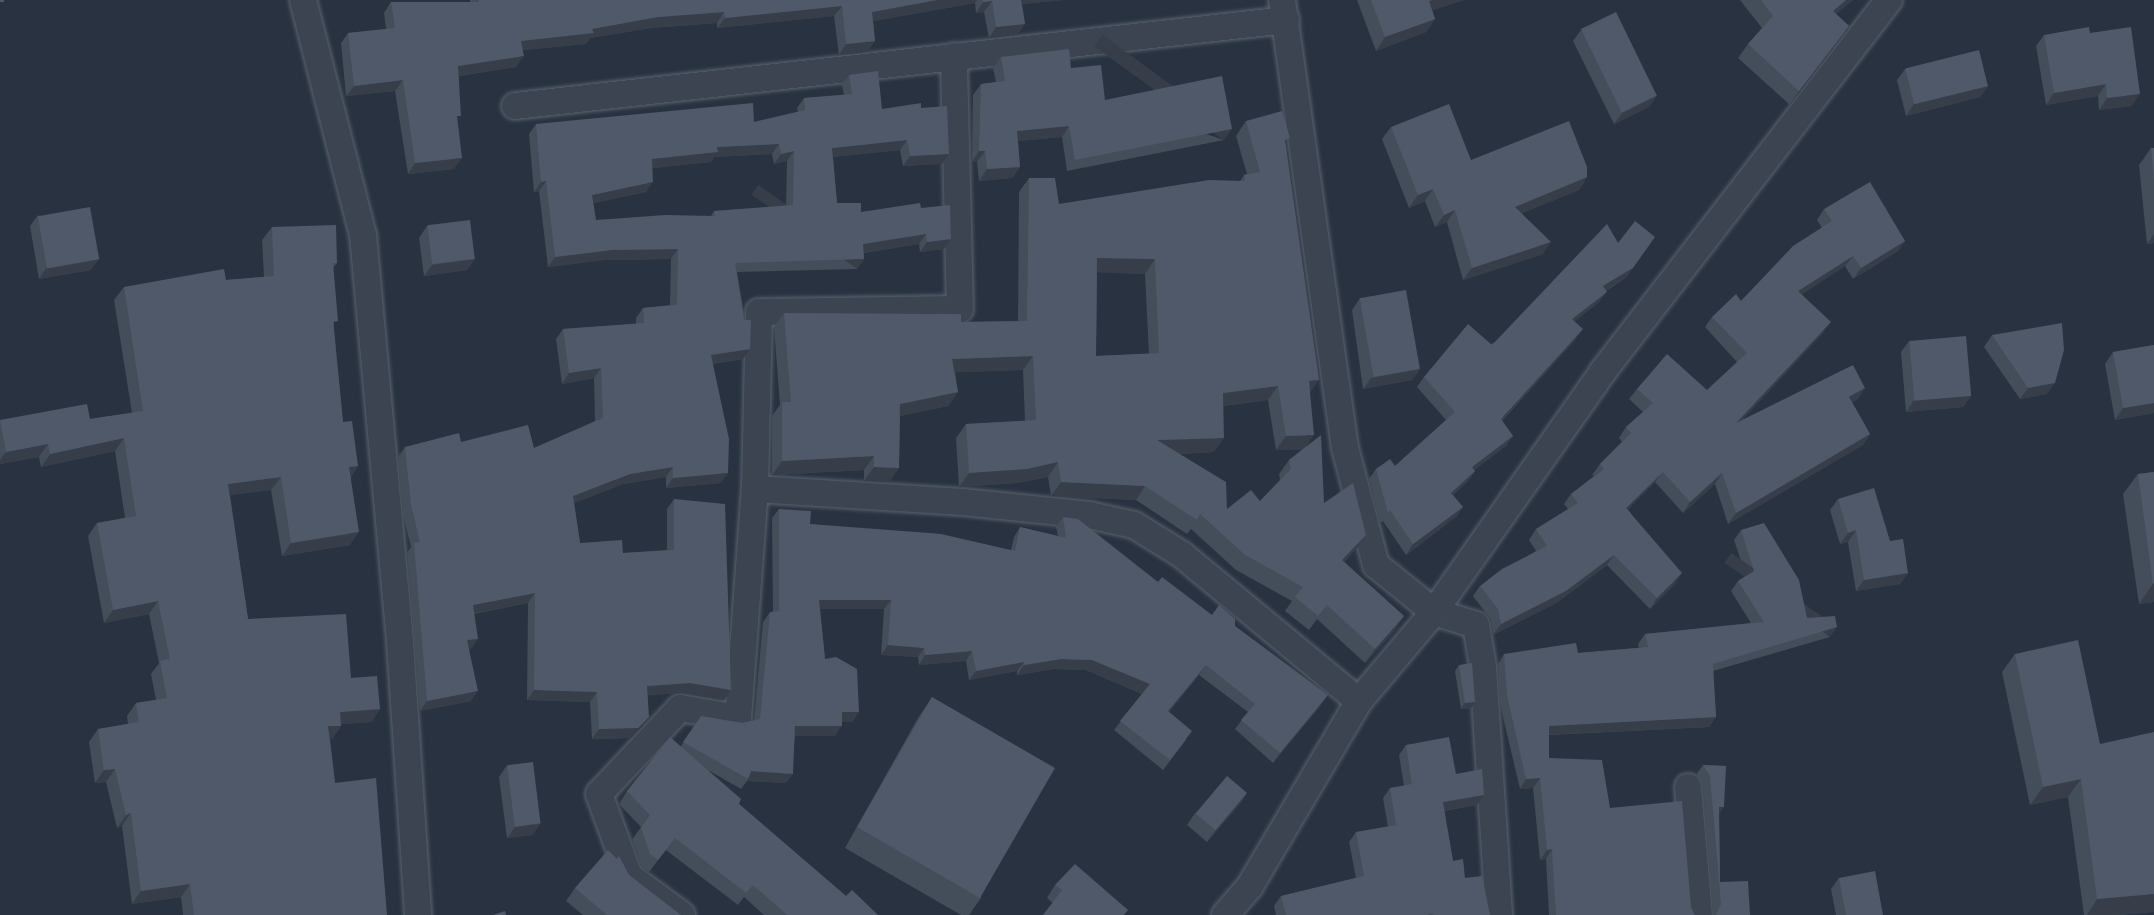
<!DOCTYPE html>
<html>
<head>
<meta charset="utf-8">
<style>
  body { margin:0 }
  #map { position:relative; width:2154px; height:915px; overflow:hidden; background:#283241; font-family:Lato,sans-serif }
  div>[style] { position:absolute }
  .path>* { height:4px; margin-top:-2px; transform-origin:0; background:repeating-linear-gradient(90deg,#4b5d60 0 4.5px,transparent 0 9px) }
  .roads { filter:drop-shadow(0 0 2px #5a626e) drop-shadow(0 0 2px #5a626e) }
  .street>* { height:26px; margin:-13px; padding:0 13px; transform-origin:13px; border-radius:13px; background:#3c4451 }
  .wall>* { inset:0; background:#444d5a }
  .shaded-wall>* { inset:0; background:#373e4a; transform-origin:0 0 }
  .building>* { inset:0; background:#4f5969; transform-origin:0 0 }
  span { translate:-50% -50%; white-space:nowrap; text-align:center; line-height:1.15; -webkit-text-stroke:5px #212936; paint-order:stroke }
</style>
</head>
<body>
<div id="map">
  <div class="path">
    <div style="left:0;top:0;width:6px"></div>
  </div>
  <div class="roads">
    <div class="street">
      <div style="left:303px;top:0;width:243px;rotate:75.7deg"></div>
      <div style="left:363px;top:235px;width:409px;rotate:84.8deg"></div>
      <div style="left:400px;top:642px;width:274px;rotate:86.2deg"></div>
      <div style="left:1282px;top:0;width:452px;rotate:82deg"></div>
      <div style="left:1345px;top:448px;width:121px;rotate:75.2deg"></div>
      <div style="left:1376px;top:565px;width:75px;rotate:39deg"></div>
      <div style="left:1434px;top:612px;width:44px;rotate:17.2deg"></div>
      <div style="left:1476px;top:625px;width:43px;rotate:80.5deg"></div>
      <div style="left:1483px;top:667px;width:249px;rotate:86.3deg"></div>
      <div style="left:515px;top:106px;width:776px;rotate:-6.36deg"></div>
      <div style="left:755px;top:489px;width:208px;rotate:3.6deg"></div>
      <div style="left:963px;top:502px;width:127px;rotate:5.9deg"></div>
      <div style="left:1089px;top:515px;width:46px;rotate:12.5deg"></div>
      <div style="left:1134px;top:525px;width:55px;rotate:31.7deg"></div>
      <div style="left:1181px;top:554px;width:231px;rotate:39.6deg"></div>
      <div style="left:1688px;top:787px;width:128px;rotate:85.1deg"></div>
      <div style="left:682px;top:915px;width:66px;rotate:-143.7deg"></div>
      <div style="left:629px;top:876px;width:87px;rotate:-110.1deg"></div>
      <div style="left:599px;top:794px;width:118px;rotate:-46.7deg"></div>
      <div style="left:680px;top:708px;width:59px;rotate:9.8deg"></div>
      <div style="left:738px;top:718px;width:230px;rotate:-85.8deg"></div>
      <div style="left:755px;top:489px;width:177px;rotate:-88.7deg"></div>
      <div style="left:759px;top:312px;width:201px;rotate:-0.9deg"></div>
      <div style="left:960px;top:309px;width:253px;rotate:-91.4deg"></div>
      <div style="left:1225px;top:915px;width:38px;rotate:-49deg"></div>
      <div style="left:1250px;top:886px;width:215px;rotate:-59.5deg"></div>
      <div style="left:1359px;top:701px;width:116px;rotate:-49.9deg"></div>
      <div style="left:1434px;top:612px;width:296px;rotate:-54.9deg"></div>
      <div style="left:1604px;top:370px;width:467px;rotate:-52.4deg"></div>
    </div>
  </div>
  <div class="wall">
    <div style="clip-path:polygon(470px 0,1063px 0,1022px 4px,1025px 24px,1017px 35px,989px 38px,984px 12px,976px 13px,975px 3px,873px 21px,875px 41px,867px 52px,839px 55px,834px 16px,717px 28px,717px 23px,651px 28px,590px 38px,586px 44px,523px 50px,516px 67px,459px 76px,454px 169px,408px 174px,395px 91px,346px 96px,341px 43px,348px 33px,386px 29px,384px 13px,391px 2px,470px 2px)"></div>
    <div style="clip-path:polygon(1357px 0,1464px 0,1432px 10px,1435px 19px,1426px 32px,1376px 51px)"></div>
    <div style="clip-path:polygon(1740px 0,1853px 0,1836px 14px,1849px 26px,1790px 105px,1738px 58px,1748px 44px,1762px 28px)"></div>
    <div style="clip-path:polygon(1581px 30px,1657px 95px,1649px 107px,1614px 124px,1573px 41px)"></div>
    <div style="clip-path:polygon(2090px 33px,2132px 106px,2099px 110px,2098px 96px,2046px 105px,2036px 46px,2044px 35px)"></div>
    <div style="clip-path:polygon(1001px 57px,1071px 68px,1105px 100px,1224px 140px,1067px 171px,1062px 137px,1018px 141px,1020px 167px,1012px 178px,979px 181px,977px 162px,972px 162px,973px 95px,981px 84px,996px 82px,993px 68px)"></div>
    <div style="clip-path:polygon(1905px 69px,1988px 86px,1980px 97px,1906px 116px,1897px 80px)"></div>
    <div style="clip-path:polygon(evenodd,849px 75px,882px 109px,921px 108px,949px 154px,942px 164px,903px 166px,900px 150px,833px 157px,837px 203px,861px 212px,921px 208px,951px 239px,944px 249px,920px 252px,919px 244px,864px 253px,864px 259px,857px 269px,737px 272px,750px 349px,743px 359px,712px 364px,721px 483px,666px 488px,666px 477px,623px 484px,574px 503px,580px 543px,623px 553px,667px 550px,667px 509px,674px 499px,731px 690px,724px 700px,683px 693px,648px 695px,642px 727px,631px 738px,592px 739px,590px 702px,527px 700px,528px 603px,474px 614px,471px 649px,469px 649px,471px 701px,420px 711px,407px 553px,411px 547px,403px 515px,398px 457px,405px 447px,461px 442px,534px 448px,595px 421px,594px 378px,562px 384px,556px 339px,563px 329px,636px 324px,636px 318px,643px 308px,670px 305px,671px 259px,604px 260px,548px 267px,539px 191px,534px 192px,529px 134px,536px 124px,754px 122px,798px 112px,797px 108px,804px 98px,844px 95px,842px 85px,849px 75px,772px 154px,774px 164px,787px 161px,786px 206px,714px 211px,711px 216px,596px 220px,593px 203px,646px 192px,652px 168px,711px 162px,714px 157px,772px 154px)"></div>
    <div style="clip-path:polygon(evenodd,1246px 121px,1286px 144px,1310px 392px,1307px 446px,1324px 503px,1366px 535px,1356px 549px,1344px 562px,1404px 616px,1394px 631px,1365px 663px,1317px 619px,1309px 630px,1285px 611px,1292px 601px,1236px 570px,1191px 529px,1187px 534px,1136px 500px,1051px 496px,1048px 477px,1017px 483px,959px 487px,956px 438px,966px 424px,1025px 421px,1023px 370px,955px 372px,958px 392px,948px 406px,900px 416px,899px 468px,889px 482px,864px 481px,864px 470px,772px 475px,772px 416px,780px 405px,774px 327px,784px 313px,961px 322px,1018px 321px,1019px 192px,1029px 178px,1059px 204px,1240px 181px,1244px 175px,1247px 174px,1236px 136px,1246px 121px,1097px 272px,1145px 274px,1149px 354px,1096px 356px,1097px 272px,1246px 121px,1268px 400px,1276px 450px,1302px 450px,1289px 460px,1279px 474px,1280px 480px,1260px 501px,1227px 509px,1179px 454px,1214px 452px,1223px 406px,1268px 400px)"></div>
    <div style="clip-path:polygon(1391px 127px,1471px 160px,1587px 177px,1579px 190px,1522px 213px,1543px 254px,1463px 280px,1447px 222px,1435px 227px,1425px 201px,1409px 208px,1382px 139px)"></div>
    <div style="clip-path:polygon(2151px 148px,2154px 148px,2154px 243px,2147px 244px,2139px 165px)"></div>
    <div style="clip-path:polygon(1824px 209px,1905px 241px,1898px 251px,1853px 279px,1845px 266px,1802px 294px,1823px 333px,1741px 421px,1858px 399px,1852px 402px,1870px 434px,1863px 445px,1728px 524px,1715px 484px,1683px 513px,1655px 482px,1628px 509px,1675px 584px,1650px 609px,1607px 565px,1558px 602px,1493px 635px,1491px 620px,1473px 596px,1480px 586px,1536px 551px,1529px 540px,1536px 529px,1568px 509px,1564px 504px,1571px 494px,1594px 476px,1592px 475px,1600px 464px,1622px 442px,1619px 438px,1626px 427px,1643px 412px,1629px 399px,1637px 389px,1707px 390px,1737px 362px,1705px 327px,1712px 317px,1741px 301px,1822px 228px,1817px 220px)"></div>
    <div style="clip-path:polygon(38px 215px,91px 270px,39px 279px,30px 226px)"></div>
    <div style="clip-path:polygon(427px 226px,475px 259px,467px 270px,424px 276px,419px 238px)"></div>
    <div style="clip-path:polygon(272px 227px,337px 263px,333px 268px,334px 328px,343px 422px,358px 466px,351px 477px,350px 545px,282px 556px,271px 490px,230px 495px,248px 619px,351px 678px,380px 709px,371px 722px,341px 724px,341px 726px,332px 739px,330px 739px,335px 783px,387px 915px,183px 915px,181px 897px,132px 904px,122px 826px,117px 828px,106px 782px,95px 783px,89px 742px,98px 729px,128px 724px,127px 716px,136px 703px,156px 700px,151px 674px,159px 663px,149px 614px,104px 623px,88px 536px,97px 523px,125px 518px,115px 451px,41px 467px,39px 457px,0 464px,0 420px,90px 419px,132px 413px,114px 300px,124px 287px,226px 280px,264px 277px,262px 240px)"></div>
    <div style="clip-path:polygon(1626px 278px,1606px 291px,1599px 302px,1575px 321px,1576px 339px,1502px 421px,1513px 436px,1506px 446px,1474px 470px,1475px 471px,1468px 481px,1453px 495px,1463px 507px,1456px 517px,1406px 555px,1383px 521px,1380px 523px,1369px 479px,1376px 469px,1395px 466px,1446px 420px,1417px 387px,1424px 377px)"></div>
    <div style="clip-path:polygon(1360px 298px,1420px 369px,1412px 380px,1363px 389px,1352px 310px)"></div>
    <div style="clip-path:polygon(1992px 335px,2047px 394px,2020px 399px,1984px 347px)"></div>
    <div style="clip-path:polygon(1909px 341px,1971px 396px,1963px 407px,1906px 412px,1901px 352px)"></div>
    <div style="clip-path:polygon(2154px 345px,2154px 413px,2115px 420px,2105px 364px,2113px 352px)"></div>
    <div style="clip-path:polygon(2154px 472px,2154px 602px,2139px 604px,2123px 494px,2138px 474px)"></div>
    <div style="clip-path:polygon(1838px 499px,1890px 541px,1908px 573px,1900px 584px,1856px 591px,1848px 542px,1840px 544px,1830px 510px)"></div>
    <div style="clip-path:polygon(779px 509px,810px 524px,1011px 550px,1014px 537px,1020px 527px,1058px 536px,1056px 527px,1063px 517px,1158px 582px,1212px 615px,1235px 626px,1321px 705px,1273px 763px,1235px 729px,1248px 712px,1199px 675px,1169px 712px,1186px 740px,1163px 770px,1114px 730px,1142px 694px,1086px 670px,1054px 669px,1017px 675px,1017px 671px,969px 680px,966px 661px,919px 665px,918px 657px,881px 655px,884px 609px,820px 609px,825px 659px,859px 712px,852px 722px,842px 722px,835px 736px,795px 736px,786px 783px,747px 781px,741px 789px,708px 770px,739px 804px,846px 896px,878px 915px,764px 915px,744px 897px,738px 905px,666px 850px,649px 872px,642px 867px,632px 840px,641px 827px,619px 804px,627px 791px,681px 746px,701px 716px,742px 723px,754px 721px,763px 622px,770px 612px,773px 612px,772px 518px)"></div>
    <div style="clip-path:polygon(1741px 530px,1807px 618px,1830px 637px,1713px 671px,1716px 717px,1709px 727px,1549px 735px,1549px 758px,1610px 808px,1691px 907px,1694px 914px,1695px 915px,1549px 915px,1546px 859px,1540px 860px,1533px 788px,1520px 789px,1500px 704px,1498px 664px,1504px 654px,1578px 653px,1639px 648px,1638px 644px,1645px 634px,1751px 623px,1731px 591px,1738px 581px,1746px 576px,1734px 540px)"></div>
    <div style="clip-path:polygon(2015px 654px,2100px 744px,2154px 912px,2118px 915px,2084px 915px,2068px 797px,2030px 805px,2002px 672px)"></div>
    <div style="clip-path:polygon(1459px 665px,1475px 702px,1471px 708px,1461px 709px,1455px 671px)"></div>
    <div style="clip-path:polygon(932px 697px,981px 898px,969px 915px,961px 915px,845px 848px,918px 718px)"></div>
    <div style="clip-path:polygon(1406px 745px,1456px 774px,1484px 795px,1477px 805px,1444px 811px,1453px 861px,1490px 915px,1276px 915px,1274px 906px,1281px 896px,1356px 878px,1349px 842px,1356px 832px,1388px 827px,1383px 798px,1390px 788px,1404px 786px,1399px 755px)"></div>
    <div style="clip-path:polygon(507px 765px,533px 835px,507px 838px,499px 777px)"></div>
    <div style="clip-path:polygon(1703px 765px,1726px 766px,1719px 815px,1720px 882px,1750px 915px,1713px 915px,1703px 786px,1696px 775px)"></div>
    <div style="clip-path:polygon(1247px 793px,1239px 805px,1207px 842px,1187px 825px,1195px 813px)"></div>
    <div style="clip-path:polygon(629px 875px,681px 915px,583px 915px,566px 901px,575px 888px)"></div>
    <div style="clip-path:polygon(1839px 878px,1883px 915px,1836px 915px,1831px 889px)"></div>
    <div style="clip-path:polygon(1055px 885px,1128px 910px,1124px 915px,1043px 915px,1053px 903px,1047px 898px)"></div>
  </div>
  <div class="shaded-wall">
    <div style="clip-path:polygon(937px 0,977px 0,975px 3px,864px 23px,872px 12px)"></div>
    <div style="clip-path:polygon(1016px 0,1063px 0,1013px 5px)"></div>
    <div style="clip-path:polygon(1432px 0,1464px 0,1419px 15px,1429px 1px)"></div>
    <div style="clip-path:polygon(1846px 0,1853px 0,1823px 25px,1833px 11px)"></div>
    <div style="clip-path:polygon(992px 1px,984px 12px,976px 13px,983px 2px)"></div>
    <div style="clip-path:polygon(842px 6px,834px 16px,717px 28px,725px 18px)"></div>
    <div style="clip-path:polygon(724px 12px,717px 23px,651px 28px,590px 38px,586px 44px,514px 51px,521px 41px,658px 17px)"></div>
    <div style="clip-path:polygon(1435px 19px,1426px 32px,1376px 51px,1385px 37px)"></div>
    <div style="clip-path:polygon(1025px 24px,1017px 35px,989px 38px,996px 27px)"></div>
    <div style="clip-path:polygon(1849px 26px,1839px 40px,1790px 105px,1799px 91px)"></div>
    <div style="clip-path:polygon(875px 41px,867px 52px,839px 55px,846px 44px)"></div>
    <div style="clip-path:polygon(524px 56px,516px 67px,451px 77px,458px 66px)"></div>
    <div style="clip-path:polygon(403px 80px,395px 91px,346px 96px,354px 86px)"></div>
    <div style="clip-path:polygon(2106px 84px,2098px 96px,2046px 105px,2054px 93px)"></div>
    <div style="clip-path:polygon(1988px 86px,1980px 97px,1906px 116px,1914px 104px)"></div>
    <div style="clip-path:polygon(2140px 94px,2132px 106px,2099px 110px,2107px 98px)"></div>
    <div style="clip-path:polygon(1657px 95px,1649px 107px,1614px 124px,1622px 113px)"></div>
    <div style="clip-path:polygon(1069px 126px,1062px 137px,1009px 142px,1017px 131px)"></div>
    <div style="left:1232px;top:129px;width:14px;height:160px;rotate:126deg"></div>
    <div style="clip-path:polygon(907px 140px,900px 150px,825px 158px,832px 148px)"></div>
    <div style="clip-path:polygon(779px 144px,772px 154px,714px 157px,711px 162px,645px 169px,652px 159px,717px 147px)"></div>
    <div style="clip-path:polygon(794px 151px,787px 161px,774px 164px,781px 154px)"></div>
    <div style="clip-path:polygon(979px 151px,985px 151px,977px 162px,972px 162px)"></div>
    <div style="clip-path:polygon(949px 154px,942px 164px,903px 166px,910px 156px)"></div>
    <div style="clip-path:polygon(462px 158px,454px 169px,408px 174px,415px 163px)"></div>
    <div style="clip-path:polygon(1020px 167px,1012px 178px,979px 181px,987px 169px)"></div>
    <div style="clip-path:polygon(1587px 177px,1579px 190px,1507px 219px,1515px 207px)"></div>
    <div style="clip-path:polygon(546px 181px,539px 191px,534px 192px,541px 182px)"></div>
    <div style="clip-path:polygon(653px 182px,646px 192px,585px 205px,592px 195px)"></div>
    <div style="clip-path:polygon(1433px 189px,1425px 201px,1409px 208px,1418px 195px)"></div>
    <div style="clip-path:polygon(1455px 210px,1447px 222px,1435px 227px,1444px 215px)"></div>
    <div style="clip-path:polygon(926px 234px,919px 244px,856px 254px,863px 244px)"></div>
    <div style="clip-path:polygon(2154px 234px,2154px 243px,2147px 244px)"></div>
    <div style="clip-path:polygon(951px 239px,944px 249px,920px 252px,927px 242px)"></div>
    <div style="clip-path:polygon(1905px 241px,1898px 251px,1853px 279px,1861px 268px)"></div>
    <div style="clip-path:polygon(1551px 242px,1543px 254px,1463px 280px,1472px 268px)"></div>
    <div style="clip-path:polygon(678px 249px,671px 259px,604px 260px,548px 267px,555px 257px,611px 250px)"></div>
    <div style="clip-path:polygon(1853px 256px,1845px 266px,1791px 302px,1798px 291px)"></div>
    <div style="clip-path:polygon(1097px 258px,1155px 259px,1145px 274px,1087px 272px)"></div>
    <div style="clip-path:polygon(99px 259px,91px 270px,39px 279px,47px 267px)"></div>
    <div style="clip-path:polygon(475px 259px,467px 270px,424px 276px,432px 265px)"></div>
    <div style="left:864px;top:259px;width:12px;height:129px;rotate:125deg"></div>
    <div style="clip-path:polygon(1633px 268px,1626px 278px,1595px 297px,1603px 286px)"></div>
    <div style="clip-path:polygon(1607px 292px,1599px 302px,1565px 329px,1572px 319px)"></div>
    <div style="clip-path:polygon(1831px 322px,1823px 333px,1729px 434px,1736px 423px)"></div>
    <div style="clip-path:polygon(1583px 329px,1576px 339px,1493px 430px,1501px 419px)"></div>
    <div style="clip-path:polygon(750px 349px,743px 359px,704px 365px,711px 355px)"></div>
    <div style="clip-path:polygon(1033px 356px,1023px 370px,942px 373px,952px 359px)"></div>
    <div style="clip-path:polygon(601px 368px,594px 378px,562px 384px,569px 373px)"></div>
    <div style="clip-path:polygon(1420px 369px,1412px 380px,1363px 389px,1371px 378px)"></div>
    <div style="clip-path:polygon(1319px 380px,1309px 394px,1309px 381px)"></div>
    <div style="clip-path:polygon(2055px 383px,2047px 394px,2020px 399px,2028px 388px)"></div>
    <div style="clip-path:polygon(1278px 386px,1268px 400px,1213px 407px,1223px 393px)"></div>
    <div style="clip-path:polygon(1865px 388px,1858px 399px,1842px 407px,1849px 397px)"></div>
    <div style="clip-path:polygon(958px 392px,948px 406px,890px 418px,900px 404px)"></div>
    <div style="clip-path:polygon(1971px 396px,1963px 407px,1906px 412px,1914px 400px)"></div>
    <div style="clip-path:polygon(2154px 403px,2154px 413px,2115px 420px,2123px 408px)"></div>
    <div style="clip-path:polygon(1870px 434px,1863px 445px,1728px 524px,1736px 513px)"></div>
    <div style="clip-path:polygon(1314px 435px,1304px 450px,1276px 450px,1286px 436px)"></div>
    <div style="clip-path:polygon(1513px 436px,1506px 446px,1465px 477px,1472px 467px)"></div>
    <div style="clip-path:polygon(124px 438px,115px 451px,41px 467px,50px 454px)"></div>
    <div style="clip-path:polygon(1224px 438px,1214px 452px,1147px 455px,1157px 440px)"></div>
    <div style="clip-path:polygon(48px 444px,39px 457px,0 464px,0 460px,6px 452px)"></div>
    <div style="clip-path:polygon(874px 456px,864px 470px,772px 475px,782px 461px)"></div>
    <div style="clip-path:polygon(1058px 462px,1048px 477px,1017px 483px,959px 487px,969px 473px)"></div>
    <div style="clip-path:polygon(358px 466px,349px 479px,349px 467px)"></div>
    <div style="clip-path:polygon(673px 467px,666px 477px,623px 484px,566px 506px,573px 496px,630px 474px)"></div>
    <div style="clip-path:polygon(874px 467px,899px 468px,889px 482px,864px 481px)"></div>
    <div style="clip-path:polygon(1475px 471px,1468px 481px,1444px 503px,1451px 493px)"></div>
    <div style="clip-path:polygon(1663px 472px,1655px 482px,1619px 518px,1626px 508px)"></div>
    <div style="clip-path:polygon(728px 473px,721px 483px,666px 488px,673px 478px)"></div>
    <div style="clip-path:polygon(1722px 473px,1715px 484px,1683px 513px,1690px 502px)"></div>
    <div style="clip-path:polygon(281px 477px,271px 490px,219px 497px,228px 484px)"></div>
    <div style="clip-path:polygon(1061px 482px,1145px 486px,1136px 500px,1051px 496px)"></div>
    <div style="clip-path:polygon(1463px 507px,1456px 517px,1406px 555px,1413px 544px)"></div>
    <div style="clip-path:polygon(1856px 530px,1848px 542px,1840px 544px,1848px 533px)"></div>
    <div style="clip-path:polygon(359px 532px,350px 545px,282px 556px,291px 543px)"></div>
    <div style="clip-path:polygon(1366px 535px,1356px 549px,1332px 574px,1342px 560px)"></div>
    <div style="clip-path:polygon(1614px 555px,1607px 565px,1558px 602px,1493px 635px,1501px 624px)"></div>
    <div style="clip-path:polygon(1682px 573px,1675px 584px,1650px 609px,1657px 598px)"></div>
    <div style="clip-path:polygon(1908px 573px,1900px 584px,1856px 591px,1864px 580px)"></div>
    <div style="clip-path:polygon(2154px 583px,2154px 602px,2139px 604px,2153px 584px)"></div>
    <div style="clip-path:polygon(535px 593px,528px 603px,466px 615px,473px 605px)"></div>
    <div style="clip-path:polygon(819px 600px,891px 600px,884px 609px,813px 609px)"></div>
    <div style="clip-path:polygon(158px 601px,149px 614px,104px 623px,113px 610px)"></div>
    <div style="clip-path:polygon(1404px 616px,1394px 631px,1365px 663px,1375px 649px)"></div>
    <div style="left:1837px;top:627px;width:12px;height:129px;rotate:125deg"></div>
    <div style="clip-path:polygon(478px 639px,471px 649px,460px 650px,467px 640px)"></div>
    <div style="clip-path:polygon(888px 645px,924px 648px,918px 657px,881px 655px)"></div>
    <div style="clip-path:polygon(972px 651px,966px 661px,919px 665px,925px 655px)"></div>
    <div style="clip-path:polygon(1061px 659px,1092px 660px,1150px 684px,1143px 694px,1086px 670px,1054px 669px,1017px 675px,1024px 665px)"></div>
    <div style="clip-path:polygon(1024px 662px,1017px 671px,969px 680px,976px 671px)"></div>
    <div style="clip-path:polygon(1206px 665px,1199px 675px,1162px 721px,1168px 711px)"></div>
    <div style="clip-path:polygon(690px 683px,731px 690px,724px 700px,683px 693px,640px 696px,647px 686px)"></div>
    <div style="clip-path:polygon(534px 690px,597px 692px,590px 702px,527px 700px)"></div>
    <div style="clip-path:polygon(478px 691px,471px 701px,420px 711px,427px 701px)"></div>
    <div style="clip-path:polygon(1328px 695px,1321px 705px,1273px 763px,1280px 753px)"></div>
    <div style="clip-path:polygon(1475px 702px,1471px 708px,1461px 709px,1465px 703px)"></div>
    <div style="clip-path:polygon(380px 709px,371px 722px,331px 725px,340px 712px)"></div>
    <div style="clip-path:polygon(842px 712px,859px 712px,852px 722px,835px 722px)"></div>
    <div style="clip-path:polygon(649px 717px,642px 727px,631px 738px,592px 739px,599px 729px)"></div>
    <div style="clip-path:polygon(1716px 717px,1709px 727px,1542px 735px,1549px 726px)"></div>
    <div style="clip-path:polygon(328px 726px,341px 726px,332px 739px,319px 739px)"></div>
    <div style="clip-path:polygon(795px 726px,842px 726px,835px 736px,788px 736px)"></div>
    <div style="clip-path:polygon(115px 769px,106px 782px,95px 783px,104px 770px)"></div>
    <div style="clip-path:polygon(751px 771px,793px 774px,786px 783px,747px 781px)"></div>
    <div style="clip-path:polygon(1540px 778px,1533px 788px,1520px 789px,1526px 779px)"></div>
    <div style="clip-path:polygon(2081px 779px,2068px 797px,2030px 805px,2043px 787px)"></div>
    <div style="clip-path:polygon(1247px 793px,1239px 805px,1207px 842px,1215px 831px)"></div>
    <div style="clip-path:polygon(1484px 795px,1477px 805px,1436px 812px,1443px 802px)"></div>
    <div style="clip-path:polygon(1719px 807px,1724px 807px,1717px 817px)"></div>
    <div style="clip-path:polygon(131px 813px,122px 826px,117px 828px,126px 815px)"></div>
    <div style="clip-path:polygon(541px 823px,533px 835px,507px 838px,515px 827px)"></div>
    <div style="clip-path:polygon(1552px 849px,1546px 859px,1540px 860px,1547px 850px)"></div>
    <div style="clip-path:polygon(190px 884px,181px 897px,132px 904px,141px 891px)"></div>
    <div style="clip-path:polygon(2154px 894px,2154px 912px,2118px 915px,2087px 915px,2097px 899px)"></div>
  </div>
  <div class="building">
    <div style="clip-path:polygon(479px 0,937px 0,872px 12px,875px 41px,846px 44px,842px 6px,725px 18px,724px 12px,658px 17px,592px 29px,594px 33px,521px 41px,524px 56px,458px 66px,461px 116px,457px 116px,462px 158px,415px 163px,403px 80px,354px 86px,348px 33px,395px 28px,391px 2px,479px 2px)"></div>
    <div style="clip-path:polygon(983px 0,1021px 0,1025px 24px,996px 27px,992px 1px,983px 2px)"></div>
    <div style="clip-path:polygon(1371px 0,1432px 0,1429px 1px,1435px 19px,1385px 37px)"></div>
    <div style="clip-path:polygon(1761px 0,1846px 0,1833px 11px,1849px 26px,1799px 91px,1748px 44px,1773px 16px)"></div>
    <div style="left:1616px;top:12px;width:93px;height:39px;rotate:64deg"></div>
    <div style="clip-path:polygon(2089px 27px,2090px 33px,2131px 27px,2140px 94px,2107px 98px,2106px 84px,2054px 93px,2044px 35px)"></div>
    <div style="clip-path:polygon(1069px 49px,1071px 68px,1101px 65px,1105px 100px,1222px 76px,1232px 129px,1075px 160px,1069px 126px,1017px 131px,1020px 167px,987px 169px,985px 151px,979px 151px,981px 84px,1005px 81px,1001px 57px)"></div>
    <div style="left:1979px;top:50px;width:37px;height:76px;rotate:76deg"></div>
    <div style="clip-path:polygon(evenodd,878px 71px,882px 109px,921px 103px,921px 108px,947px 106px,949px 154px,910px 156px,907px 140px,832px 148px,837px 203px,861px 203px,861px 212px,920px 203px,921px 208px,950px 205px,951px 239px,927px 242px,926px 234px,863px 244px,864px 259px,735px 263px,744px 320px,751px 320px,750px 349px,711px 355px,729px 439px,728px 473px,673px 478px,673px 467px,630px 474px,573px 496px,580px 543px,622px 540px,623px 553px,674px 550px,674px 499px,725px 504px,731px 690px,690px 683px,647px 686px,649px 717px,638px 728px,599px 729px,597px 692px,534px 690px,535px 593px,473px 605px,478px 639px,467px 640px,478px 691px,427px 701px,414px 543px,420px 542px,411px 505px,405px 447px,459px 433px,461px 442px,528px 425px,534px 448px,603px 418px,601px 368px,569px 373px,563px 329px,644px 323px,643px 308px,677px 305px,678px 249px,611px 250px,555px 257px,546px 181px,541px 182px,536px 124px,753px 103px,754px 122px,805px 110px,804px 98px,852px 94px,849px 75px,878px 71px,779px 144px,781px 154px,794px 151px,793px 205px,714px 211px,715px 216px,665px 215px,596px 220px,592px 195px,653px 182px,652px 159px,718px 152px,717px 147px,779px 144px)"></div>
    <div style="clip-path:polygon(1449px 104px,1471px 160px,1569px 121px,1587px 167px,1587px 177px,1515px 207px,1551px 242px,1472px 268px,1455px 210px,1444px 215px,1433px 189px,1418px 195px,1391px 127px)"></div>
    <div style="clip-path:polygon(evenodd,1282px 111px,1290px 138px,1285px 140px,1319px 380px,1309px 381px,1314px 435px,1286px 436px,1278px 386px,1223px 393px,1224px 438px,1157px 440px,1226px 482px,1227px 509px,1251px 490px,1260px 501px,1291px 469px,1289px 460px,1321px 435px,1324px 503px,1353px 483px,1366px 535px,1342px 560px,1404px 616px,1375px 649px,1327px 605px,1318px 616px,1295px 597px,1303px 587px,1245px 555px,1200px 514px,1197px 520px,1145px 486px,1061px 482px,1058px 462px,1027px 469px,969px 473px,966px 424px,1036px 420px,1033px 356px,952px 359px,958px 392px,900px 404px,899px 468px,874px 467px,874px 456px,782px 461px,782px 402px,791px 402px,784px 313px,961px 314px,961px 322px,1027px 321px,1029px 178px,1055px 178px,1059px 204px,1209px 180px,1245px 181px,1244px 175px,1260px 172px,1246px 121px,1282px 111px,1097px 258px,1155px 259px,1159px 353px,1096px 356px,1097px 258px)"></div>
    <div style="clip-path:polygon(2151px 148px,2154px 148px,2154px 181px)"></div>
    <div style="clip-path:polygon(1870px 182px,1905px 241px,1861px 268px,1853px 256px,1798px 291px,1831px 322px,1736px 423px,1853px 365px,1865px 388px,1849px 397px,1870px 434px,1736px 513px,1722px 473px,1690px 502px,1663px 472px,1626px 508px,1682px 573px,1657px 598px,1614px 555px,1566px 591px,1501px 624px,1498px 609px,1480px 586px,1502px 569px,1547px 546px,1536px 529px,1578px 503px,1571px 494px,1604px 469px,1600px 464px,1631px 433px,1626px 427px,1653px 403px,1637px 389px,1667px 354px,1707px 390px,1747px 353px,1712px 317px,1736px 294px,1741px 301px,1793px 246px,1832px 221px,1824px 209px)"></div>
    <div style="left:90px;top:207px;width:53px;height:53px;rotate:80deg"></div>
    <div style="left:470px;top:220px;width:39px;height:43px;rotate:83deg"></div>
    <div style="clip-path:polygon(1635px 221px,1655px 237px,1633px 268px,1603px 286px,1607px 292px,1572px 319px,1583px 329px,1501px 419px,1513px 436px,1472px 467px,1475px 471px,1451px 493px,1463px 507px,1413px 544px,1390px 510px,1388px 513px,1376px 469px,1390px 459px,1395px 466px,1455px 412px,1424px 377px,1468px 324px,1492px 345px,1607px 224px,1618px 243px)"></div>
    <div style="clip-path:polygon(336px 225px,337px 263px,333px 263px,338px 321px,333px 322px,343px 422px,352px 421px,358px 466px,349px 467px,359px 532px,291px 543px,281px 477px,228px 484px,248px 619px,346px 614px,351px 678px,377px 676px,380px 709px,340px 712px,341px 726px,328px 726px,335px 783px,376px 778px,387px 915px,194px 915px,190px 884px,141px 891px,131px 813px,126px 815px,115px 769px,104px 770px,98px 729px,139px 722px,136px 703px,167px 698px,160px 661px,170px 659px,158px 601px,113px 610px,97px 523px,136px 516px,124px 438px,50px 454px,48px 444px,6px 452px,0 420px,87px 404px,90px 419px,143px 411px,124px 287px,224px 269px,226px 280px,274px 276px,272px 227px)"></div>
    <div style="left:1406px;top:290px;width:80px;height:47px;rotate:80deg"></div>
    <div style="clip-path:polygon(2062px 323px,2064px 350px,2055px 383px,2028px 388px,1992px 335px)"></div>
    <div style="left:1966px;top:336px;width:60px;height:57px;rotate:85deg"></div>
    <div style="clip-path:polygon(2154px 345px,2154px 403px,2123px 408px,2113px 352px)"></div>
    <div style="clip-path:polygon(2154px 472px,2154px 583px,2153px 584px,2138px 474px)"></div>
    <div style="clip-path:polygon(1874px 488px,1890px 541px,1903px 539px,1908px 573px,1864px 580px,1856px 530px,1848px 533px,1838px 499px)"></div>
    <div style="clip-path:polygon(779px 509px,811px 511px,810px 524px,941px 534px,1015px 551px,1020px 527px,1066px 538px,1063px 517px,1078px 519px,1158px 582px,1162px 577px,1212px 615px,1219px 605px,1235px 619px,1235px 626px,1328px 695px,1280px 753px,1241px 720px,1255px 704px,1206px 665px,1168px 711px,1192px 731px,1170px 760px,1120px 721px,1150px 684px,1092px 660px,1061px 659px,1024px 665px,1024px 662px,976px 671px,972px 651px,925px 655px,924px 648px,888px 645px,891px 600px,819px 600px,825px 659px,836px 657px,857px 669px,859px 712px,842px 712px,842px 726px,795px 726px,793px 774px,751px 771px,748px 779px,683px 742px,701px 716px,742px 723px,760px 719px,770px 612px,779px 611px)"></div>
    <div style="clip-path:polygon(1764px 523px,1799px 580px,1807px 618px,1835px 616px,1837px 627px,1713px 664px,1716px 717px,1549px 726px,1549px 758px,1602px 760px,1610px 808px,1682px 801px,1691px 907px,1694px 914px,1695px 915px,1556px 915px,1552px 849px,1547px 850px,1540px 778px,1526px 779px,1507px 695px,1504px 654px,1576px 643px,1578px 653px,1648px 647px,1645px 634px,1764px 622px,1738px 581px,1754px 571px,1741px 530px)"></div>
    <div style="clip-path:polygon(2078px 640px,2100px 744px,2154px 732px,2154px 894px,2097px 899px,2081px 779px,2043px 787px,2015px 654px)"></div>
    <div style="clip-path:polygon(1472px 663px,1475px 702px,1465px 703px,1459px 665px)"></div>
    <div style="left:932px;top:697px;width:142px;height:150px;rotate:30deg"></div>
    <div style="clip-path:polygon(670px 737px,741px 799px,739px 804px,846px 896px,852px 890px,878px 915px,787px 915px,753px 885px,746px 893px,675px 838px,658px 860px,650px 854px,641px 828px,650px 815px,627px 791px)"></div>
    <div style="clip-path:polygon(1449px 737px,1456px 774px,1482px 769px,1484px 795px,1443px 802px,1453px 861px,1463px 859px,1465px 878px,1482px 876px,1490px 915px,1434px 915px,1433px 913px,1427px 915px,1286px 915px,1281px 896px,1364px 876px,1356px 832px,1396px 825px,1390px 788px,1412px 784px,1406px 745px)"></div>
    <div style="left:533px;top:762px;width:62px;height:26px;rotate:83deg"></div>
    <div style="clip-path:polygon(1703px 765px,1726px 766px,1724px 807px,1719px 807px,1720px 882px,1748px 881px,1750px 915px,1716px 915px,1721px 904px,1710px 776px)"></div>
    <div style="left:1227px;top:776px;width:26px;height:49px;rotate:40deg"></div>
    <div style="clip-path:polygon(608px 850px,617px 859px,619px 856px,629px 875px,681px 915px,607px 915px,575px 888px)"></div>
    <div style="clip-path:polygon(1075px 864px,1128px 910px,1123px 915px,1043px 915px,1062px 890px,1055px 885px)"></div>
    <div style="clip-path:polygon(1875px 871px,1883px 915px,1846px 915px,1839px 878px)"></div>
    <div style="clip-path:polygon(505px 911px,506px 915px,493px 915px)"></div>
  </div>
</div>
</body>
</html>
